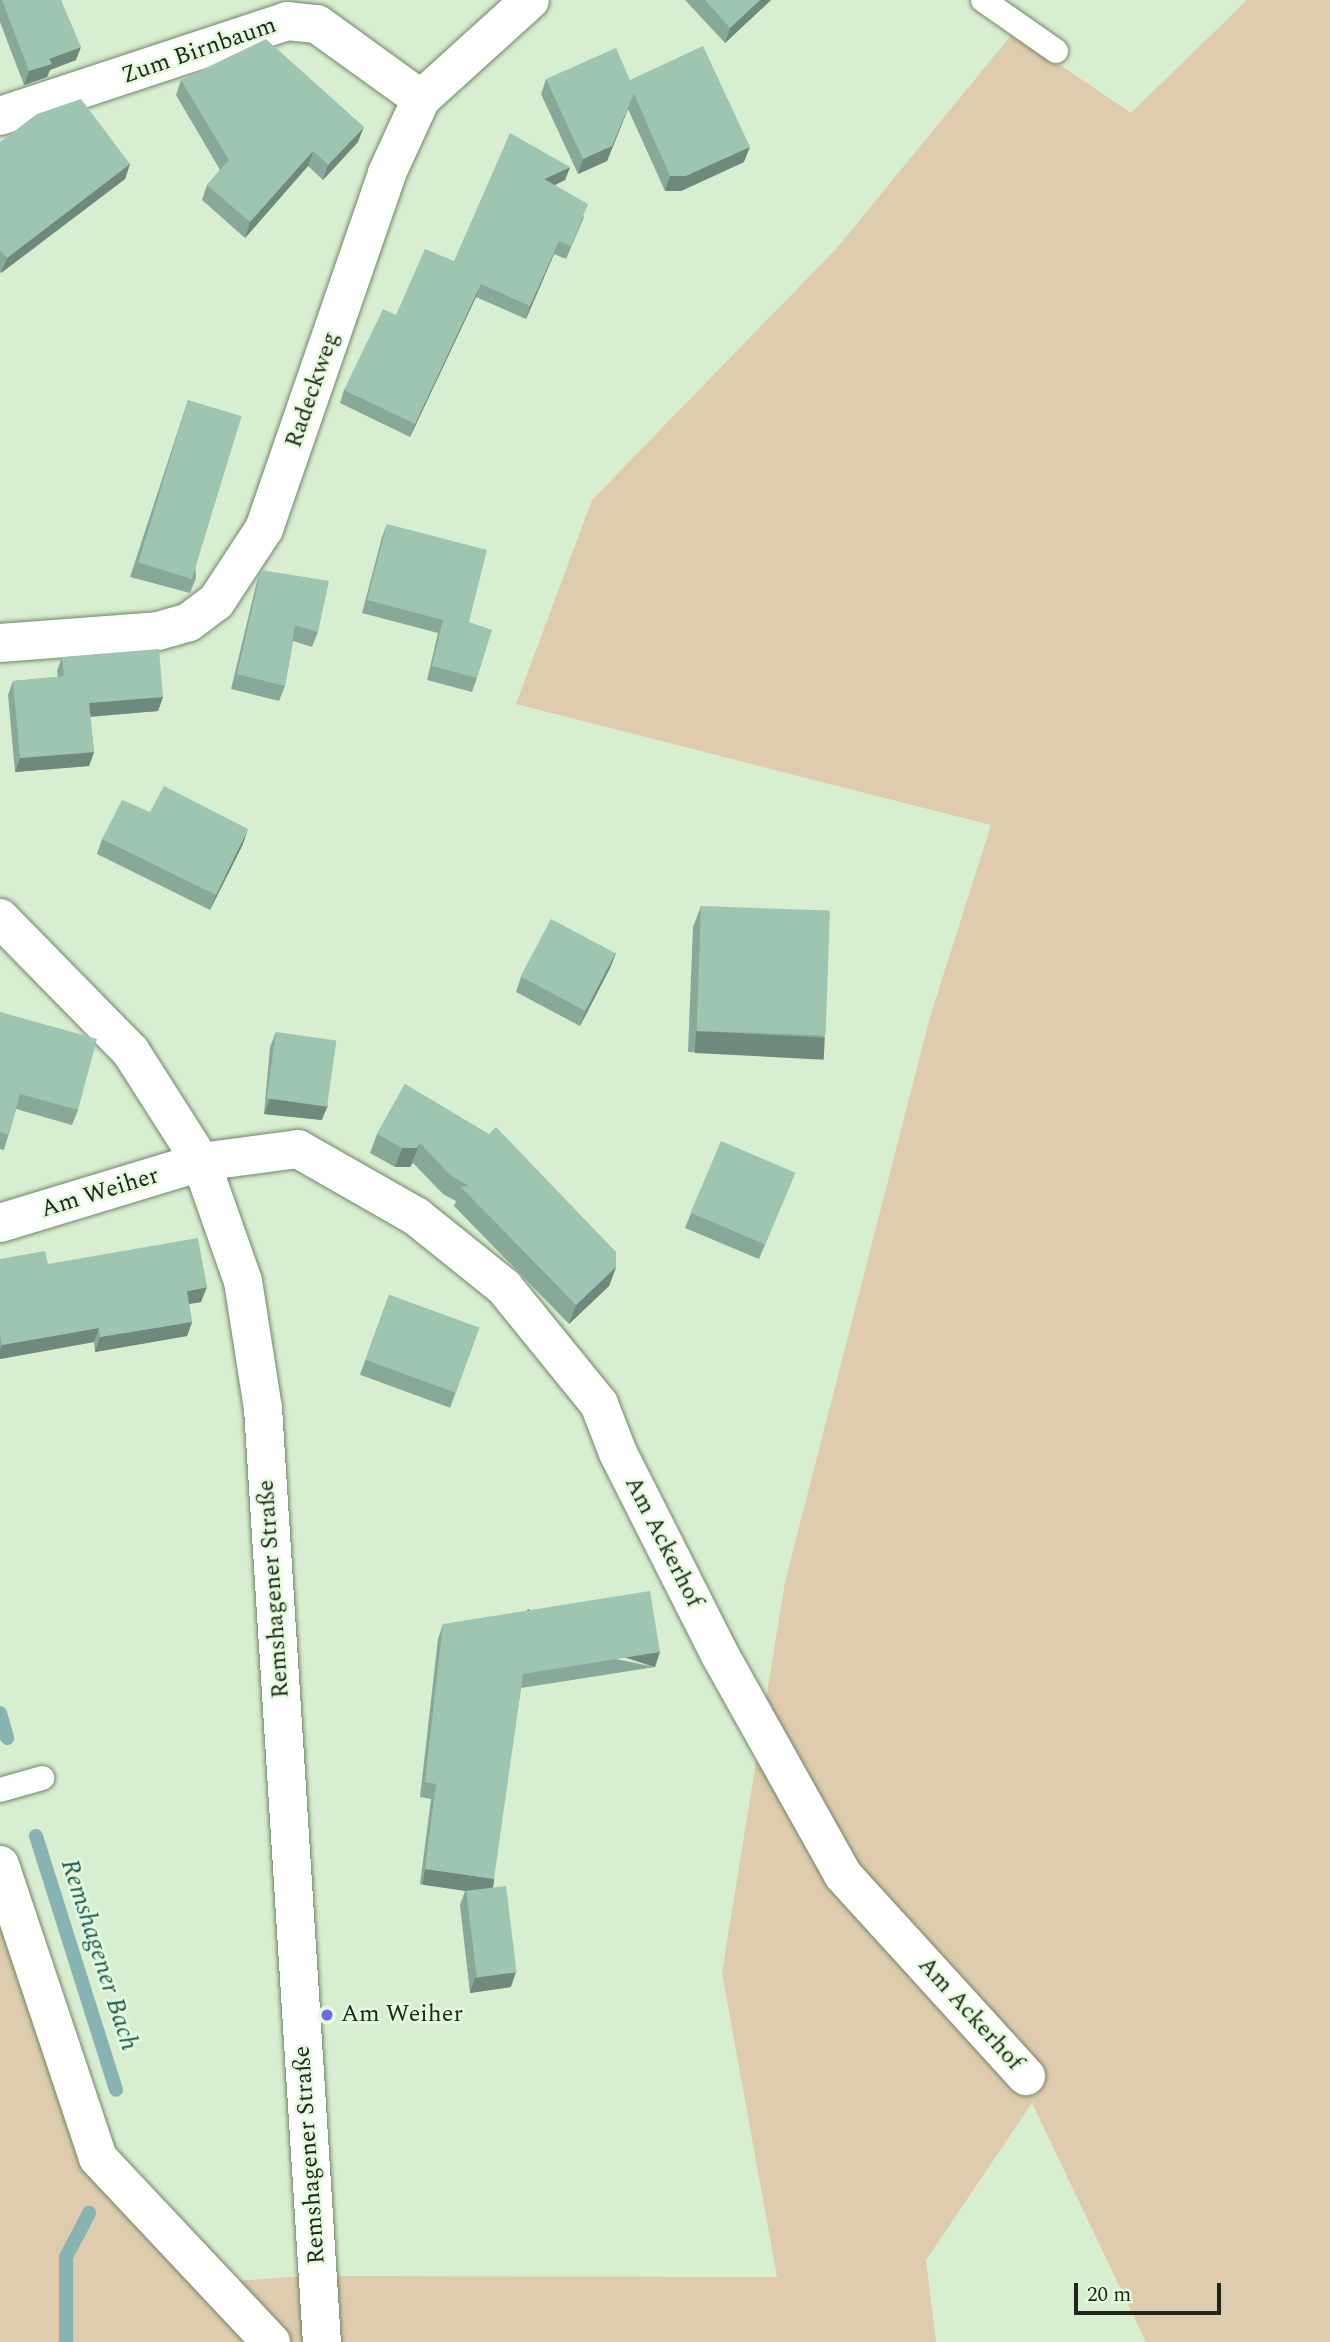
<!DOCTYPE html>
<html>
<head>
<meta charset="utf-8">
<style>
  body { margin:0 }
  #map { position:relative; width:1330px; height:2342px; overflow:hidden; background:#d8eed0; font-family:Spectral,serif }
  div>[style] { position:absolute }
  .green>* { inset:0; background:#dfcbad }
  .stream>* { height:14px; margin:-7px; padding:0 7px; transform-origin:7px; border-radius:7px; background:#87b3b3 }
  .roads { filter:drop-shadow(0 0 2px #718469) drop-shadow(0 0 2px #718469) }
  .service>* { height:24px; margin:-12px; padding:0 12px; transform-origin:12px; border-radius:12px; background:#fff }
  .minor>* { height:38px; margin:-19px; padding:0 19px; transform-origin:19px; border-radius:19px; background:#fff }
  .tertiary>* { height:38px; margin:-19px; padding:0 19px; transform-origin:19px; border-radius:19px; background:#fff }
  .wall>* { inset:0; background:#88a999; transform-origin:0 0 }
  .shaded-wall>* { inset:0; background:#6f897d; transform-origin:0 0 }
  .building>* { inset:0; background:#9ec4b2; transform-origin:0 0 }
  .dots>* { width:19px; height:19px; translate:-50% -50%; box-sizing:border-box; border:4px solid #e5fbdd; border-radius:50% }
  span { translate:-50% -50%; white-space:nowrap; text-align:center; line-height:1.15; -webkit-text-stroke:5px #e5fbdd; paint-order:stroke }
  .street-label { font-size:24px; color:#1e261b }
  .poi-label { font-size:24px; color:#1e261b }
  .left { translate:0 -50%; text-align:left }
  .water-label { font-size:26px; color:#1b5959; font-style:italic }
  .scale { position:absolute; left:1074px; top:2283px; width:147px; height:32px; box-sizing:border-box; border:4px solid #1e261b; border-top:0; padding-left:9px; font-size:21px; line-height:24px; white-space:nowrap; color:#1e261b; -webkit-text-stroke:5px #e5fbdd; paint-order:stroke }
</style>
</head>
<body>
<div id="map">
  <div class="green">
    <div style="clip-path:polygon(1247px 0,1330px 0,1330px 2342px,1146px 2342px,1032px 2103px,926px 2260px,936px 2342px,0 2342px,0 1906px,86px 2160px,197px 2284px,304px 2276px,777px 2277px,722px 1973px,785px 1582px,930px 1017px,991px 825px,516px 704px,592px 500px,836px 249px,1013px 33px,1131px 113px)"></div>
  </div>
  <div class="stream">
    <div style="left:0;top:1713px;width:26px;rotate:74deg"></div>
    <div style="left:36px;top:1836px;width:266px;rotate:72.5deg"></div>
    <div style="left:66px;top:2342px;width:85px;rotate:-90deg"></div>
    <div style="left:66px;top:2257px;width:50px;rotate:-62.4deg"></div>
  </div>
  <div class="roads">
    <div class="service">
      <div style="left:983px;top:0;width:89px;rotate:34.9deg"></div>
      <div style="left:0;top:1790px;width:44px;rotate:-15.9deg"></div>
    </div>
    <div class="minor">
      <div style="left:0;top:116px;width:302px;rotate:-18.3deg"></div>
      <div style="left:287px;top:21px;width:30px;rotate:6deg"></div>
      <div style="left:317px;top:24px;width:128px;rotate:35.8deg"></div>
      <div style="left:0;top:643px;width:158px;rotate:-4.3deg"></div>
      <div style="left:158px;top:631px;width:32px;rotate:-16deg"></div>
      <div style="left:189px;top:622px;width:34px;rotate:-37deg"></div>
      <div style="left:216px;top:602px;width:87px;rotate:-56.7deg"></div>
      <div style="left:264px;top:529px;width:377px;rotate:-70.9deg"></div>
      <div style="left:387px;top:173px;width:81px;rotate:-65.3deg"></div>
      <div style="left:421px;top:99px;width:147px;rotate:-42.2deg"></div>
      <div style="left:0;top:1223px;width:210px;rotate:-16.9deg"></div>
      <div style="left:201px;top:1162px;width:98px;rotate:-7.6deg"></div>
      <div style="left:298px;top:1149px;width:137px;rotate:29.7deg"></div>
      <div style="left:417px;top:1217px;width:112px;rotate:38.8deg"></div>
      <div style="left:504px;top:1287px;width:151px;rotate:50.9deg"></div>
      <div style="left:599px;top:1404px;width:53px;rotate:68.8deg"></div>
      <div style="left:618px;top:1453px;width:224px;rotate:63.2deg"></div>
      <div style="left:719px;top:1653px;width:254px;rotate:60.8deg"></div>
      <div style="left:843px;top:1875px;width:272px;rotate:47.7deg"></div>
      <div style="left:0;top:1865px;width:309px;rotate:71.5deg"></div>
      <div style="left:98px;top:2158px;width:253px;rotate:46.8deg"></div>
    </div>
    <div class="tertiary">
      <div style="left:0;top:918px;width:187px;rotate:45.6deg"></div>
      <div style="left:131px;top:1052px;width:130px;rotate:57.5deg"></div>
      <div style="left:201px;top:1162px;width:126px;rotate:70.6deg"></div>
      <div style="left:243px;top:1281px;width:129px;rotate:81.1deg"></div>
      <div style="left:263px;top:1408px;width:936px;rotate:86.39deg"></div>
    </div>
  </div>
  <div class="wall">
    <div style="clip-path:polygon(0 0,61px 0,76px 60px,50px 70px,47px 77px,24px 85px,0 22px)"></div>
    <div style="clip-path:polygon(685px 0,771px 0,725px 43px)"></div>
    <div style="clip-path:polygon(546px 79px,630px 80px,744px 162px,681px 191px,665px 191px,628px 109px,607px 161px,578px 174px,541px 94px)"></div>
    <div style="clip-path:polygon(181px 80px,358px 142px,323px 180px,308px 166px,245px 238px,202px 200px,207px 185px,220px 170px,176px 95px)"></div>
    <div style="clip-path:polygon(0 142px,130px 164px,125px 179px,1px 273px,0 272px)"></div>
    <div style="clip-path:polygon(570px 167px,565px 180px,555px 185px,584px 217px,566px 259px,554px 254px,526px 319px,476px 297px,410px 437px,340px 403px,344px 390px,396px 315px,454px 261px)"></div>
    <div style="clip-path:polygon(188px 400px,196px 578px,190px 593px,130px 577px)"></div>
    <div style="clip-path:polygon(387px 524px,469px 622px,477px 678px,472px 692px,427px 680px,438px 633px,362px 613px,382px 537px)"></div>
    <div style="clip-path:polygon(261px 570px,318px 632px,312px 647px,293px 641px,285px 686px,279px 701px,231px 689px,256px 585px)"></div>
    <div style="clip-path:polygon(62px 657px,163px 697px,158px 711px,90px 717px,94px 752px,89px 766px,15px 772px,8px 695px,13px 681px,58px 677px,57px 671px)"></div>
    <div style="clip-path:polygon(150px 812px,243px 844px,210px 910px,97px 854px,102px 839px)"></div>
    <div style="clip-path:polygon(701px 906px,825px 1037px,818px 1058px,688px 1052px,693px 927px)"></div>
    <div style="clip-path:polygon(616px 953px,610px 968px,580px 1026px,516px 992px,521px 977px)"></div>
    <div style="clip-path:polygon(0 1012px,78px 1110px,72px 1125px,16px 1109px,4px 1150px,0 1149px)"></div>
    <div style="clip-path:polygon(276px 1032px,322px 1120px,264px 1114px,270px 1047px)"></div>
    <div style="clip-path:polygon(405px 1084px,616px 1267px,609px 1286px,569px 1324px,454px 1206px,456px 1201px,443px 1194px,413px 1163px,410px 1167px,395px 1167px,370px 1153px,377px 1134px)"></div>
    <div style="clip-path:polygon(795px 1173px,759px 1259px,685px 1228px,691px 1213px)"></div>
    <div style="clip-path:polygon(0 1259px,48px 1264px,201px 1302px,189px 1304px,192px 1322px,187px 1336px,95px 1352px,94px 1342px,0 1359px)"></div>
    <div style="left:389px;top:1295px;width:96px;height:85px;rotate:20deg"></div>
    <div style="clip-path:polygon(443px 1624px,655px 1667px,521px 1688px,491px 1887px,511px 1987px,470px 1993px,460px 1905px,465px 1891px,420px 1884px,431px 1799px,420px 1797px,438px 1639px)"></div>
  </div>
  <div class="shaded-wall">
    <div style="clip-path:polygon(760px 0,771px 0,725px 43px,730px 28px)"></div>
    <div style="clip-path:polygon(81px 47px,76px 60px,50px 70px,47px 77px,24px 85px,29px 71px,49px 59px)"></div>
    <div style="clip-path:polygon(634px 94px,607px 161px,578px 174px,583px 159px)"></div>
    <div style="clip-path:polygon(364px 127px,358px 142px,323px 180px,328px 165px)"></div>
    <div style="clip-path:polygon(750px 147px,744px 162px,681px 191px,665px 191px,670px 176px)"></div>
    <div style="clip-path:polygon(313px 151px,308px 166px,245px 238px,250px 222px)"></div>
    <div style="clip-path:polygon(130px 164px,125px 179px,1px 273px,7px 258px)"></div>
    <div style="clip-path:polygon(570px 167px,565px 180px,540px 192px,544px 179px)"></div>
    <div style="clip-path:polygon(559px 241px,554px 254px,526px 319px,530px 306px)"></div>
    <div style="clip-path:polygon(481px 284px,476px 297px,410px 437px,415px 424px)"></div>
    <div style="clip-path:polygon(163px 697px,158px 711px,84px 717px,89px 703px)"></div>
    <div style="clip-path:polygon(94px 752px,89px 766px,15px 772px,20px 758px)"></div>
    <div style="clip-path:polygon(248px 829px,243px 844px,210px 910px,216px 895px)"></div>
    <div style="clip-path:polygon(616px 953px,610px 968px,580px 1026px,586px 1011px)"></div>
    <div style="left:696px;top:1031px;width:129px;height:22px;rotate:3deg"></div>
    <div style="clip-path:polygon(270px 1099px,328px 1105px,322px 1120px,264px 1114px)"></div>
    <div style="clip-path:polygon(420px 1143px,410px 1167px,395px 1167px,402px 1148px)"></div>
    <div style="clip-path:polygon(616px 1267px,609px 1286px,569px 1324px,576px 1305px)"></div>
    <div style="clip-path:polygon(207px 1287px,201px 1302px,182px 1305px,187px 1291px)"></div>
    <div style="clip-path:polygon(192px 1322px,187px 1336px,95px 1352px,100px 1337px)"></div>
    <div style="clip-path:polygon(99px 1328px,94px 1342px,0 1359px,0 1351px,2px 1345px)"></div>
    <div style="left:660px;top:1652px;width:16px;height:139px;rotate:108deg"></div>
    <div style="left:425px;top:1869px;width:70px;height:16px;rotate:8deg"></div>
    <div style="clip-path:polygon(516px 1972px,511px 1987px,470px 1993px,475px 1978px)"></div>
  </div>
  <div class="building">
    <div style="clip-path:polygon(2px 0,61px 0,81px 47px,49px 59px,52px 64px,29px 71px)"></div>
    <div style="clip-path:polygon(705px 0,760px 0,730px 28px)"></div>
    <div style="clip-path:polygon(266px 39px,364px 127px,328px 165px,313px 151px,250px 222px,207px 185px,229px 160px,181px 80px)"></div>
    <div style="clip-path:polygon(703px 46px,750px 147px,686px 176px,670px 176px,634px 94px,612px 146px,583px 159px,546px 79px,616px 48px,630px 80px)"></div>
    <div style="clip-path:polygon(81px 99px,130px 164px,7px 258px,0 250px,0 142px,37px 114px)"></div>
    <div style="clip-path:polygon(510px 133px,570px 167px,544px 179px,588px 204px,571px 246px,559px 241px,530px 306px,481px 284px,415px 424px,344px 390px,383px 309px,396px 315px,425px 249px,454px 261px)"></div>
    <div style="left:188px;top:400px;width:56px;height:170px;rotate:17deg"></div>
    <div style="clip-path:polygon(387px 524px,487px 550px,469px 622px,492px 630px,477px 678px,432px 666px,443px 620px,367px 600px)"></div>
    <div style="clip-path:polygon(261px 570px,329px 581px,318px 632px,295px 625px,285px 686px,237px 674px)"></div>
    <div style="clip-path:polygon(159px 649px,163px 697px,89px 703px,94px 752px,20px 758px,13px 681px,64px 676px,62px 657px)"></div>
    <div style="clip-path:polygon(164px 786px,248px 829px,216px 895px,102px 839px,122px 800px,150px 812px)"></div>
    <div style="left:701px;top:906px;width:129px;height:125px;rotate:2deg"></div>
    <div style="left:551px;top:919px;width:73px;height:65px;rotate:28deg"></div>
    <div style="clip-path:polygon(0 1012px,97px 1039px,78px 1110px,20px 1094px,9px 1135px,0 1132px)"></div>
    <div style="left:276px;top:1032px;width:61px;height:67px;rotate:8deg"></div>
    <div style="clip-path:polygon(405px 1084px,489px 1134px,496px 1127px,616px 1252px,616px 1267px,576px 1305px,461px 1187px,469px 1186px,450px 1175px,420px 1143px,417px 1148px,402px 1148px,377px 1134px)"></div>
    <div style="left:721px;top:1141px;width:81px;height:78px;rotate:23deg"></div>
    <div style="clip-path:polygon(198px 1238px,207px 1287px,187px 1291px,192px 1322px,100px 1337px,99px 1328px,2px 1345px,0 1334px,0 1259px,45px 1251px,48px 1264px)"></div>
    <div style="left:389px;top:1295px;width:96px;height:69px;rotate:20deg"></div>
    <div style="clip-path:polygon(650px 1591px,660px 1652px,523px 1674px,494px 1879px,425px 1869px,436px 1784px,425px 1782px,443px 1624px)"></div>
    <div style="left:506px;top:1886px;width:87px;height:40px;rotate:83deg"></div>
  </div>
  <div class="dots">
    <div style="left:327px;top:2015px;background:#7169e4"></div>
  </div>
  <div class="street-label">
    <span style="left:199px;top:51px;rotate:-19deg">Zum Birnbaum</span>
    <span style="left:313px;top:390px;rotate:-71deg">Radeckweg</span>
    <span style="left:100px;top:1193px;rotate:-17deg">Am Weiher</span>
    <span style="left:663px;top:1542px;rotate:63deg">Am Ackerhof</span>
    <span style="left:274px;top:1589px;rotate:-94deg">Remshagener Straße</span>
    <span style="left:970px;top:2014px;rotate:48deg">Am Ackerhof</span>
    <span style="left:310px;top:2155px;rotate:-94deg">Remshagener Straße</span>
  </div>
  <div class="poi-label">
    <span class="left" style="left:341px;top:2015px">Am Weiher</span>
  </div>
  <div class="water-label">
    <span style="left:99px;top:1955px;rotate:72deg">Remshagener Bach</span>
  </div>
  <div class="scale">20 m</div>
</div>
</body>
</html>
